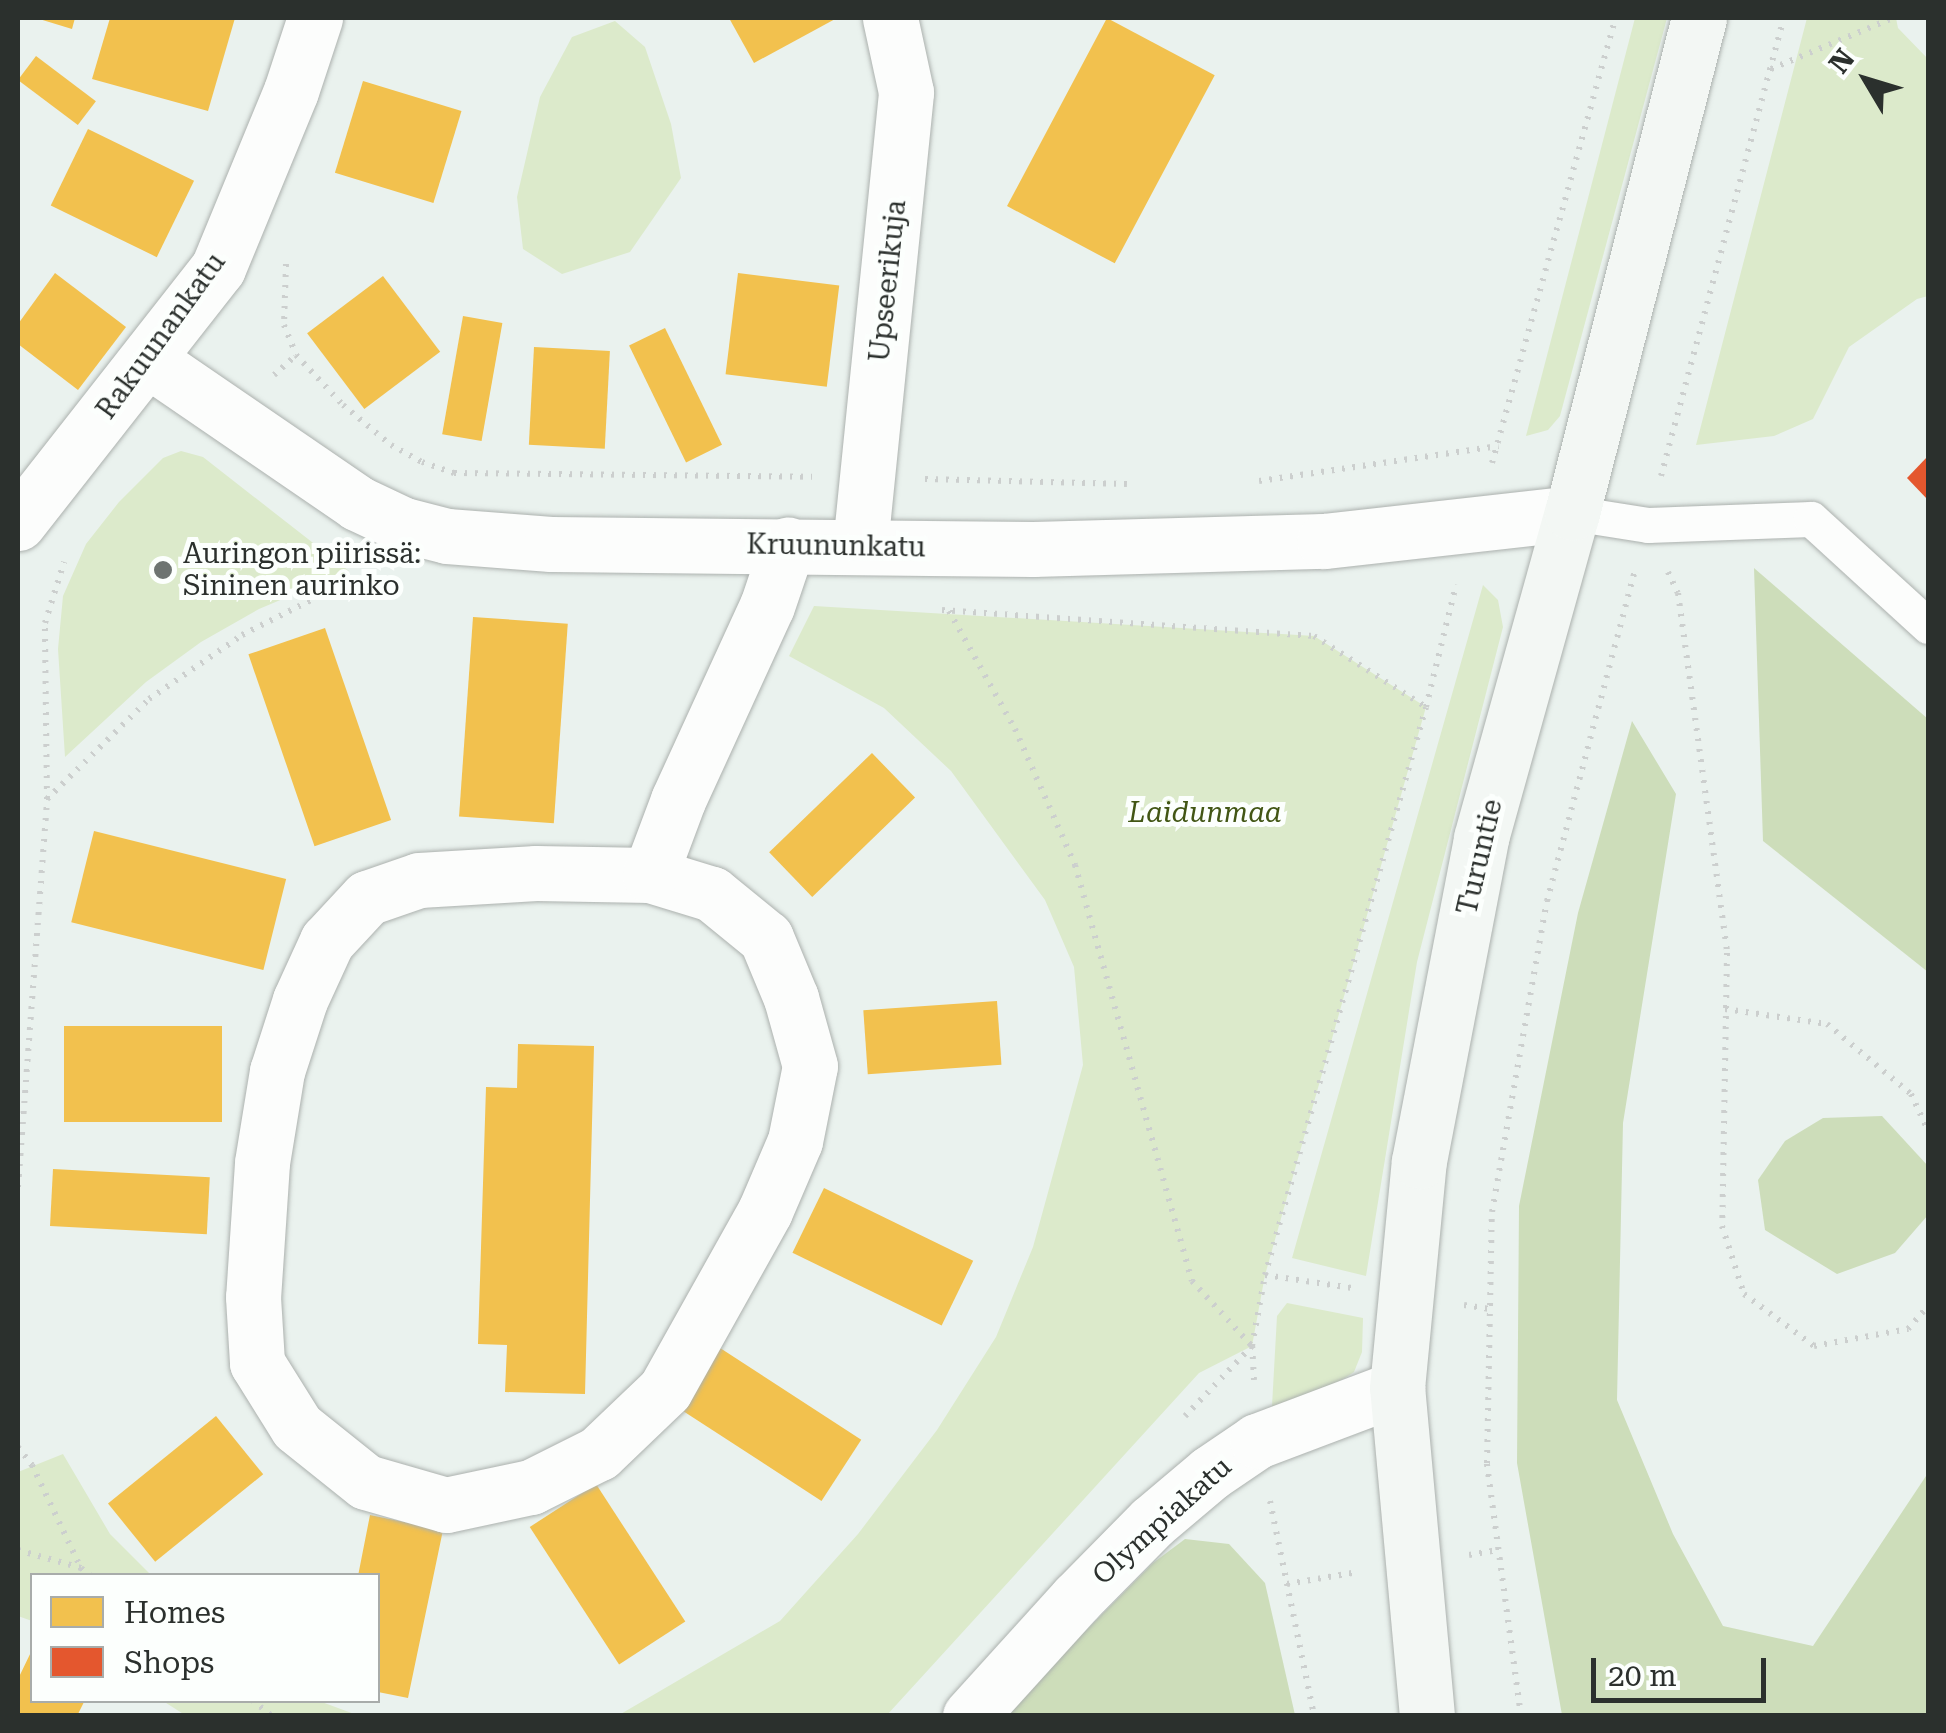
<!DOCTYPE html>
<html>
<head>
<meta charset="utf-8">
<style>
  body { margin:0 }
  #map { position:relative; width:1946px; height:1733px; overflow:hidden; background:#eaf2ee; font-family:"Roboto Serif",serif }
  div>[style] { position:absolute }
  .green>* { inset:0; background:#dceacb }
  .forest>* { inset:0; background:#cdddba }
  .homes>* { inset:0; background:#f2c14e; transform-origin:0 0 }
  .shops>* { inset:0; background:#e4572e }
  .path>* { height:6px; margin-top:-3px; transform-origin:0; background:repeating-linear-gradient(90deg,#cccfce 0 2.5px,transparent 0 10.5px) }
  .roads { filter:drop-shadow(0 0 2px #acb1ae) drop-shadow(0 0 2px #acb1ae) }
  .lane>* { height:35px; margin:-17.5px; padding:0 17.5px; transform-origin:17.5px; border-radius:17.5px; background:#fcfdfc }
  .street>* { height:55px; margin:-27.5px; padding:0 27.5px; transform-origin:27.5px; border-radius:27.5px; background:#fcfdfc }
  .secondary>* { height:55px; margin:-27.5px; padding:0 27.5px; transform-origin:27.5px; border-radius:27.5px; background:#f3f7f4 }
  .dots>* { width:28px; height:28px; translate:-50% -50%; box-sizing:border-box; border:5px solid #fcfffd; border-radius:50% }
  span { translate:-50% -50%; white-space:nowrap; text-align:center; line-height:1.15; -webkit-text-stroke:10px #fcfffd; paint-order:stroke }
  .street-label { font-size:28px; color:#2b302d }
  .poi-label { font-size:28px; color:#2b302d }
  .left { translate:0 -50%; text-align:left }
  .park-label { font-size:28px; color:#425615; font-style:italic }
  .frame { position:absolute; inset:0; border:20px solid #2b302d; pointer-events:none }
  .legend { position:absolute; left:30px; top:1573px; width:350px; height:130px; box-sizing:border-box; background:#fcfffd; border:2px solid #a8acaa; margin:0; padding:12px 18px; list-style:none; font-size:30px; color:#2b302d }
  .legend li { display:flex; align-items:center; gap:20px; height:50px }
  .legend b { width:50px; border:2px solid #a8acaa }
  .north { position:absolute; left:1816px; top:30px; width:100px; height:100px; -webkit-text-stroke:8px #fcfffd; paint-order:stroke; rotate:308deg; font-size:28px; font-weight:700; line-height:40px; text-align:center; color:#2b302d }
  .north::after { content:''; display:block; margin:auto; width:35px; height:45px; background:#2b302d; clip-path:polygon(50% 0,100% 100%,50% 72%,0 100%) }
  .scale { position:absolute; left:1591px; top:1658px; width:175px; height:45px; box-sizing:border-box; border:5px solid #2b302d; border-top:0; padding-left:12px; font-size:30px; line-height:35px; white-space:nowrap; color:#2b302d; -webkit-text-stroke:8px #fcfffd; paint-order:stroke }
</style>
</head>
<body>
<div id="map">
  <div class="green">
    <div style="clip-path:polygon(1635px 18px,1667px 18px,1560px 416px,1548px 430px,1526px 436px)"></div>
    <div style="clip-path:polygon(1807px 18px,1896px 18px,1898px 28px,1928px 59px,1928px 296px,1917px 299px,1849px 347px,1813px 419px,1774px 436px,1696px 445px)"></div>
    <div style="clip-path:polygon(615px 21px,645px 47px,671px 124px,681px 178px,630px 252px,562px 274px,523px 249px,517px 197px,540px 97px,572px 37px)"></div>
    <div style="clip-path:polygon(181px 451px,203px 457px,349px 571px,259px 609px,201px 642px,146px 682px,65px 757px,58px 649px,63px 596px,86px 544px,119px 502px,163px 458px)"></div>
    <div style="clip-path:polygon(1483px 585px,1498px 600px,1503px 627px,1417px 962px,1366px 1276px,1292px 1258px)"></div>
    <div style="clip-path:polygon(814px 606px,1314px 636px,1426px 707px,1265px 1275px,1252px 1346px,1199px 1373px,887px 1715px,619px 1715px,780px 1621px,858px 1534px,937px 1430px,996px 1337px,1033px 1247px,1083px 1065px,1074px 967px,1045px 900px,951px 771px,884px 708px,789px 656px)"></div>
    <div style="clip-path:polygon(1287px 1303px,1363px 1318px,1362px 1352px,1354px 1372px,1283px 1418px,1272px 1406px,1277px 1316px)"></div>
    <div style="clip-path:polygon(63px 1454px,110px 1534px,151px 1575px,32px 1576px,32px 1621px,18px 1616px,18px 1472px)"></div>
    <div style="clip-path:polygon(163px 1701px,319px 1701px,357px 1715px,185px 1715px)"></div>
  </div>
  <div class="forest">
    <div style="clip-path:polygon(1754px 568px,1928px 719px,1928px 972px,1763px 841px)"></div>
    <div style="clip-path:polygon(1632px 721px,1676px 794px,1623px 1123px,1617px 1400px,1673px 1534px,1723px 1626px,1813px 1646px,1928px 1473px,1928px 1715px,1562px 1715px,1517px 1463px,1519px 1206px,1578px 913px)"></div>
    <div style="clip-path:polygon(1882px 1116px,1928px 1166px,1928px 1215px,1895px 1253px,1837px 1274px,1765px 1230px,1758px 1180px,1785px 1141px,1823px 1118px)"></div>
    <div style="clip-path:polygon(1185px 1539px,1229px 1544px,1265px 1583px,1295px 1715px,1001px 1716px,1153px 1563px)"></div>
  </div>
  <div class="homes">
    <div style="clip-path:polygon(36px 18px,75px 18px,72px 29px)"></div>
    <div style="clip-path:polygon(110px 18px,235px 18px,208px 111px,92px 79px)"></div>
    <div style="clip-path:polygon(729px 18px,837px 18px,754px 63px)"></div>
    <div style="left:1107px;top:18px;width:122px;height:213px;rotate:28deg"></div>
    <div style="left:36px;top:56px;width:75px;height:30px;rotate:37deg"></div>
    <div style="left:363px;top:81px;width:103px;height:96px;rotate:17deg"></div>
    <div style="left:88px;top:129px;width:118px;height:85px;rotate:26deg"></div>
    <div style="clip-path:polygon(55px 273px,126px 327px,78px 390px,18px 344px,18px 324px)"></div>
    <div style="left:738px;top:273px;width:102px;height:102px;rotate:7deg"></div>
    <div style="left:383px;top:276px;width:95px;height:95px;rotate:53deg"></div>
    <div style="left:463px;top:316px;width:40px;height:120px;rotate:10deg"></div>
    <div style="left:665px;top:328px;width:130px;height:40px;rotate:64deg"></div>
    <div style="left:534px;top:347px;width:76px;height:98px;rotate:3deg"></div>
    <div style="left:473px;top:617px;width:95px;height:200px;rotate:4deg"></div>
    <div style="left:325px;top:628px;width:203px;height:81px;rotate:71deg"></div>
    <div style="left:872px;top:753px;width:62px;height:143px;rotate:46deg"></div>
    <div style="left:94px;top:831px;width:198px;height:94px;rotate:14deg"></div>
    <div style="left:997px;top:1001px;width:64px;height:134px;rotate:86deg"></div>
    <div style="left:64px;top:1026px;width:158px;height:96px"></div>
    <div style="clip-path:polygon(518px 1044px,594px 1046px,585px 1394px,505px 1392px,507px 1345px,478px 1344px,486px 1087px,517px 1088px)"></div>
    <div style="left:53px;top:1169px;width:157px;height:57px;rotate:3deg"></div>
    <div style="left:824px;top:1188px;width:166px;height:72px;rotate:26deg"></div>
    <div style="left:717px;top:1346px;width:172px;height:73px;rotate:33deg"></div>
    <div style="left:216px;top:1416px;width:75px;height:139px;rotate:51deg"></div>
    <div style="left:596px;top:1484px;width:164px;height:79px;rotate:57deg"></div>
    <div style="clip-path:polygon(370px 1515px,443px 1530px,408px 1698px,378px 1692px,378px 1576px,358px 1576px)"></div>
    <div style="clip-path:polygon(32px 1650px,32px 1700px,85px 1700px,77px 1716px,18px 1716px,18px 1679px)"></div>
  </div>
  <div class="shops">
    <div style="clip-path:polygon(1928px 456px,1928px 500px,1907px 478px)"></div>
  </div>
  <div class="path">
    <div style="left:1771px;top:69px;width:132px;rotate:-22.7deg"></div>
    <div style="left:286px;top:264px;width:61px;rotate:91.9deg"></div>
    <div style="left:284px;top:325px;width:32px;rotate:68deg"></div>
    <div style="left:296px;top:355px;width:69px;rotate:46.8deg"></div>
    <div style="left:343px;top:405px;width:62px;rotate:39.8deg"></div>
    <div style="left:391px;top:445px;width:35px;rotate:29deg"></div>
    <div style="left:422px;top:462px;width:34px;rotate:19deg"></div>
    <div style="left:454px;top:473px;width:358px;rotate:0.6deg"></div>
    <div style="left:274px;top:375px;width:30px;rotate:-42deg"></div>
    <div style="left:1492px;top:463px;width:462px;rotate:-74.5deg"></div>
    <div style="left:1661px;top:476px;width:474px;rotate:-75deg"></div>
    <div style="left:925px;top:479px;width:202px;rotate:1.4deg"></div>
    <div style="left:1259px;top:481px;width:242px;rotate:-8.3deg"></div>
    <div style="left:1668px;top:572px;width:23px;rotate:65deg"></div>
    <div style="left:1678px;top:593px;width:363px;rotate:82.2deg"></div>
    <div style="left:1727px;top:953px;width:273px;rotate:91deg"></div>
    <div style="left:1722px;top:1226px;width:71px;rotate:72.1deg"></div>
    <div style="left:1744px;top:1294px;width:87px;rotate:36.6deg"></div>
    <div style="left:1814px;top:1346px;width:96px;rotate:-10.3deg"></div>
    <div style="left:1908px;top:1329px;width:30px;rotate:-49deg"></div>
    <div style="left:942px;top:610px;width:373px;rotate:4deg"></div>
    <div style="left:1314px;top:636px;width:133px;rotate:32.4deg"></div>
    <div style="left:949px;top:611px;width:135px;rotate:60.8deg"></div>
    <div style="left:1015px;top:729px;width:149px;rotate:66.2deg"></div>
    <div style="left:1075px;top:865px;width:432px;rotate:74.3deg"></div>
    <div style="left:1192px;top:1281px;width:88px;rotate:47.3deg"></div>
    <div style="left:1252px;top:1346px;width:97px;rotate:133.7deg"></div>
    <div style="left:47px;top:799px;width:143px;rotate:-44.4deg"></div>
    <div style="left:149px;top:699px;width:113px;rotate:-34.5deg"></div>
    <div style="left:242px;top:635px;width:118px;rotate:-26.8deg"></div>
    <div style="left:347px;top:582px;width:30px;rotate:-12deg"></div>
    <div style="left:1725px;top:1009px;width:103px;rotate:8.4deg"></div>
    <div style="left:1827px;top:1024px;width:109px;rotate:39.8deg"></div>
    <div style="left:1911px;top:1094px;width:40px;rotate:65deg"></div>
    <div style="left:18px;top:1187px;width:389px;rotate:-85.7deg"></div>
    <div style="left:47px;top:799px;width:176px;rotate:-90.7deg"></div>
    <div style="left:45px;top:623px;width:64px;rotate:-72.7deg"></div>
    <div style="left:1265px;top:1275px;width:88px;rotate:8.5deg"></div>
    <div style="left:1464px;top:1305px;width:26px;rotate:9deg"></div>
    <div style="left:1254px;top:1380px;width:34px;rotate:-93deg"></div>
    <div style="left:1252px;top:1346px;width:72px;rotate:-79.6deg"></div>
    <div style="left:1265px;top:1275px;width:590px;rotate:-74.17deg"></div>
    <div style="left:1426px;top:707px;width:126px;rotate:-76.2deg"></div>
    <div style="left:18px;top:1447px;width:23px;rotate:52deg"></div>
    <div style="left:32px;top:1465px;width:114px;rotate:64.6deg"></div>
    <div style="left:81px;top:1568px;width:13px;rotate:39deg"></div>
    <div style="left:1270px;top:1501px;width:219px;rotate:78.4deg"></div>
    <div style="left:18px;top:1550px;width:66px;rotate:15.9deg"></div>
    <div style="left:1469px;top:1555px;width:29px;rotate:-10deg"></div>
    <div style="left:1287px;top:1584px;width:72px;rotate:-9.6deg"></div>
    <div style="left:252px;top:1700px;width:26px;rotate:39deg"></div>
    <div style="left:1521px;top:1716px;width:255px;rotate:-97.7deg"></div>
    <div style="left:1487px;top:1463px;width:251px;rotate:-88.9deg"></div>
    <div style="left:1492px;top:1212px;width:316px;rotate:-80deg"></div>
    <div style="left:1547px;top:901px;width:342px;rotate:-75.1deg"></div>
  </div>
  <div class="roads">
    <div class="lane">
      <div style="left:1572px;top:513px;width:77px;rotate:9deg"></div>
      <div style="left:1648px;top:525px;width:163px;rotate:-2.1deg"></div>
      <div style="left:1811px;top:519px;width:159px;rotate:42.4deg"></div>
    </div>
    <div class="street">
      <div style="left:150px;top:361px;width:251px;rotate:34.4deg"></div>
      <div style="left:357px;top:503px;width:52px;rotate:25.1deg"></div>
      <div style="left:404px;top:525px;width:44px;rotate:14.3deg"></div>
      <div style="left:447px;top:536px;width:104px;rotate:4.4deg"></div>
      <div style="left:551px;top:544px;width:482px;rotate:0.6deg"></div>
      <div style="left:1033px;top:549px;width:291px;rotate:-1.6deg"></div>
      <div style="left:1324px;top:541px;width:250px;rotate:-6.4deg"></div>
      <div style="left:18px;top:523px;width:324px;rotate:-51.9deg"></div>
      <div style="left:218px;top:268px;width:191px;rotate:-67.6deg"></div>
      <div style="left:291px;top:91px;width:77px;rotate:-71.8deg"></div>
      <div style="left:860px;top:546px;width:456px;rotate:-84.2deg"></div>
      <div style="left:906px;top:92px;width:76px;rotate:-102.2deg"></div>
      <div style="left:650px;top:875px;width:114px;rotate:-179deg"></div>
      <div style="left:536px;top:873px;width:117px;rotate:176.6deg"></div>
      <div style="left:419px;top:880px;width:55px;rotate:160.9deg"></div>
      <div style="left:367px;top:898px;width:59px;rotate:132.9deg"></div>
      <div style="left:327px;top:941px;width:65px;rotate:114.6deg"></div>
      <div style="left:300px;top:1000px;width:75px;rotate:107.9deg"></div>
      <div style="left:277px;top:1071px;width:93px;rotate:99.3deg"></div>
      <div style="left:262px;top:1163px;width:134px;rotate:93.8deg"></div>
      <div style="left:253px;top:1297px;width:66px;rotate:86.5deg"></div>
      <div style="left:257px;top:1363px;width:75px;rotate:58deg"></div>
      <div style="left:297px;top:1427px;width:88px;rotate:38.6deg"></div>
      <div style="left:366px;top:1482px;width:83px;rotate:16deg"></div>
      <div style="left:446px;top:1505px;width:87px;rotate:-12deg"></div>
      <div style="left:531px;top:1487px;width:76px;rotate:-26.6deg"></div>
      <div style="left:599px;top:1453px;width:91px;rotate:-43.7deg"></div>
      <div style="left:665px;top:1390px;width:205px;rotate:-60.8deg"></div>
      <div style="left:765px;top:1211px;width:76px;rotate:-66.8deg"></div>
      <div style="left:795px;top:1141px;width:76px;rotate:-78.7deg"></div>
      <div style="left:810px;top:1066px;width:71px;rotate:-105.6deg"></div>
      <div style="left:791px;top:998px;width:65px;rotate:-112.6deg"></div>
      <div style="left:766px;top:938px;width:70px;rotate:-140.8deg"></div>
      <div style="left:712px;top:894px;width:65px;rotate:-163deg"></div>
      <div style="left:650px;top:875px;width:80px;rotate:-69.5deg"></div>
      <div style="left:678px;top:800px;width:213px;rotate:-65.4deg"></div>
      <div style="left:767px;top:606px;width:65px;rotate:-71.3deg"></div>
      <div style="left:970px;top:1716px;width:158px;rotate:-47.8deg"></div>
      <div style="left:1076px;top:1599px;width:108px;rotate:-45.4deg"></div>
      <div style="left:1152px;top:1522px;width:76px;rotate:-40.2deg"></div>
      <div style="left:1210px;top:1473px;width:57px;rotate:-34.2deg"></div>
      <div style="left:1257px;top:1441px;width:150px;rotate:-20.7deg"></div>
    </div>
    <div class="secondary">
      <div style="left:1427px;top:1716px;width:329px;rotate:-95.2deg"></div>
      <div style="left:1397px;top:1388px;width:228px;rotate:-84.5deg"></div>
      <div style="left:1419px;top:1161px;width:329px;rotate:-79.1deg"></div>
      <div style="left:1481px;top:838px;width:337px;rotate:-74.4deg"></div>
      <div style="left:1572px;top:513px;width:511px;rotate:-75.61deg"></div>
    </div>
  </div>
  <div class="dots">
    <div style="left:163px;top:570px;background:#6e7471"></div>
  </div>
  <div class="street-label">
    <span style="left:888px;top:281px;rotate:-84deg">Upseerikuja</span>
    <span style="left:161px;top:336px;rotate:-54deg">Rakuunankatu</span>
    <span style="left:836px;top:546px;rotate:1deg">Kruununkatu</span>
    <span style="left:1480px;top:857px;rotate:-77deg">Turuntie</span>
    <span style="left:1162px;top:1521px;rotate:-42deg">Olympiakatu</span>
  </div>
  <div class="poi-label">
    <span class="left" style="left:183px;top:570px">Auringon piirissä:<br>Sininen aurinko</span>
  </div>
  <div class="park-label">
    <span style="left:1205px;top:813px">Laidunmaa</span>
  </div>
  <div class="frame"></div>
  <ul class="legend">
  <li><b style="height:28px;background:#f2c14e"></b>Homes</li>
  <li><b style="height:28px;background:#e4572e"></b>Shops</li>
  </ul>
  <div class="north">N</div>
  <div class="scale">20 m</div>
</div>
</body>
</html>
